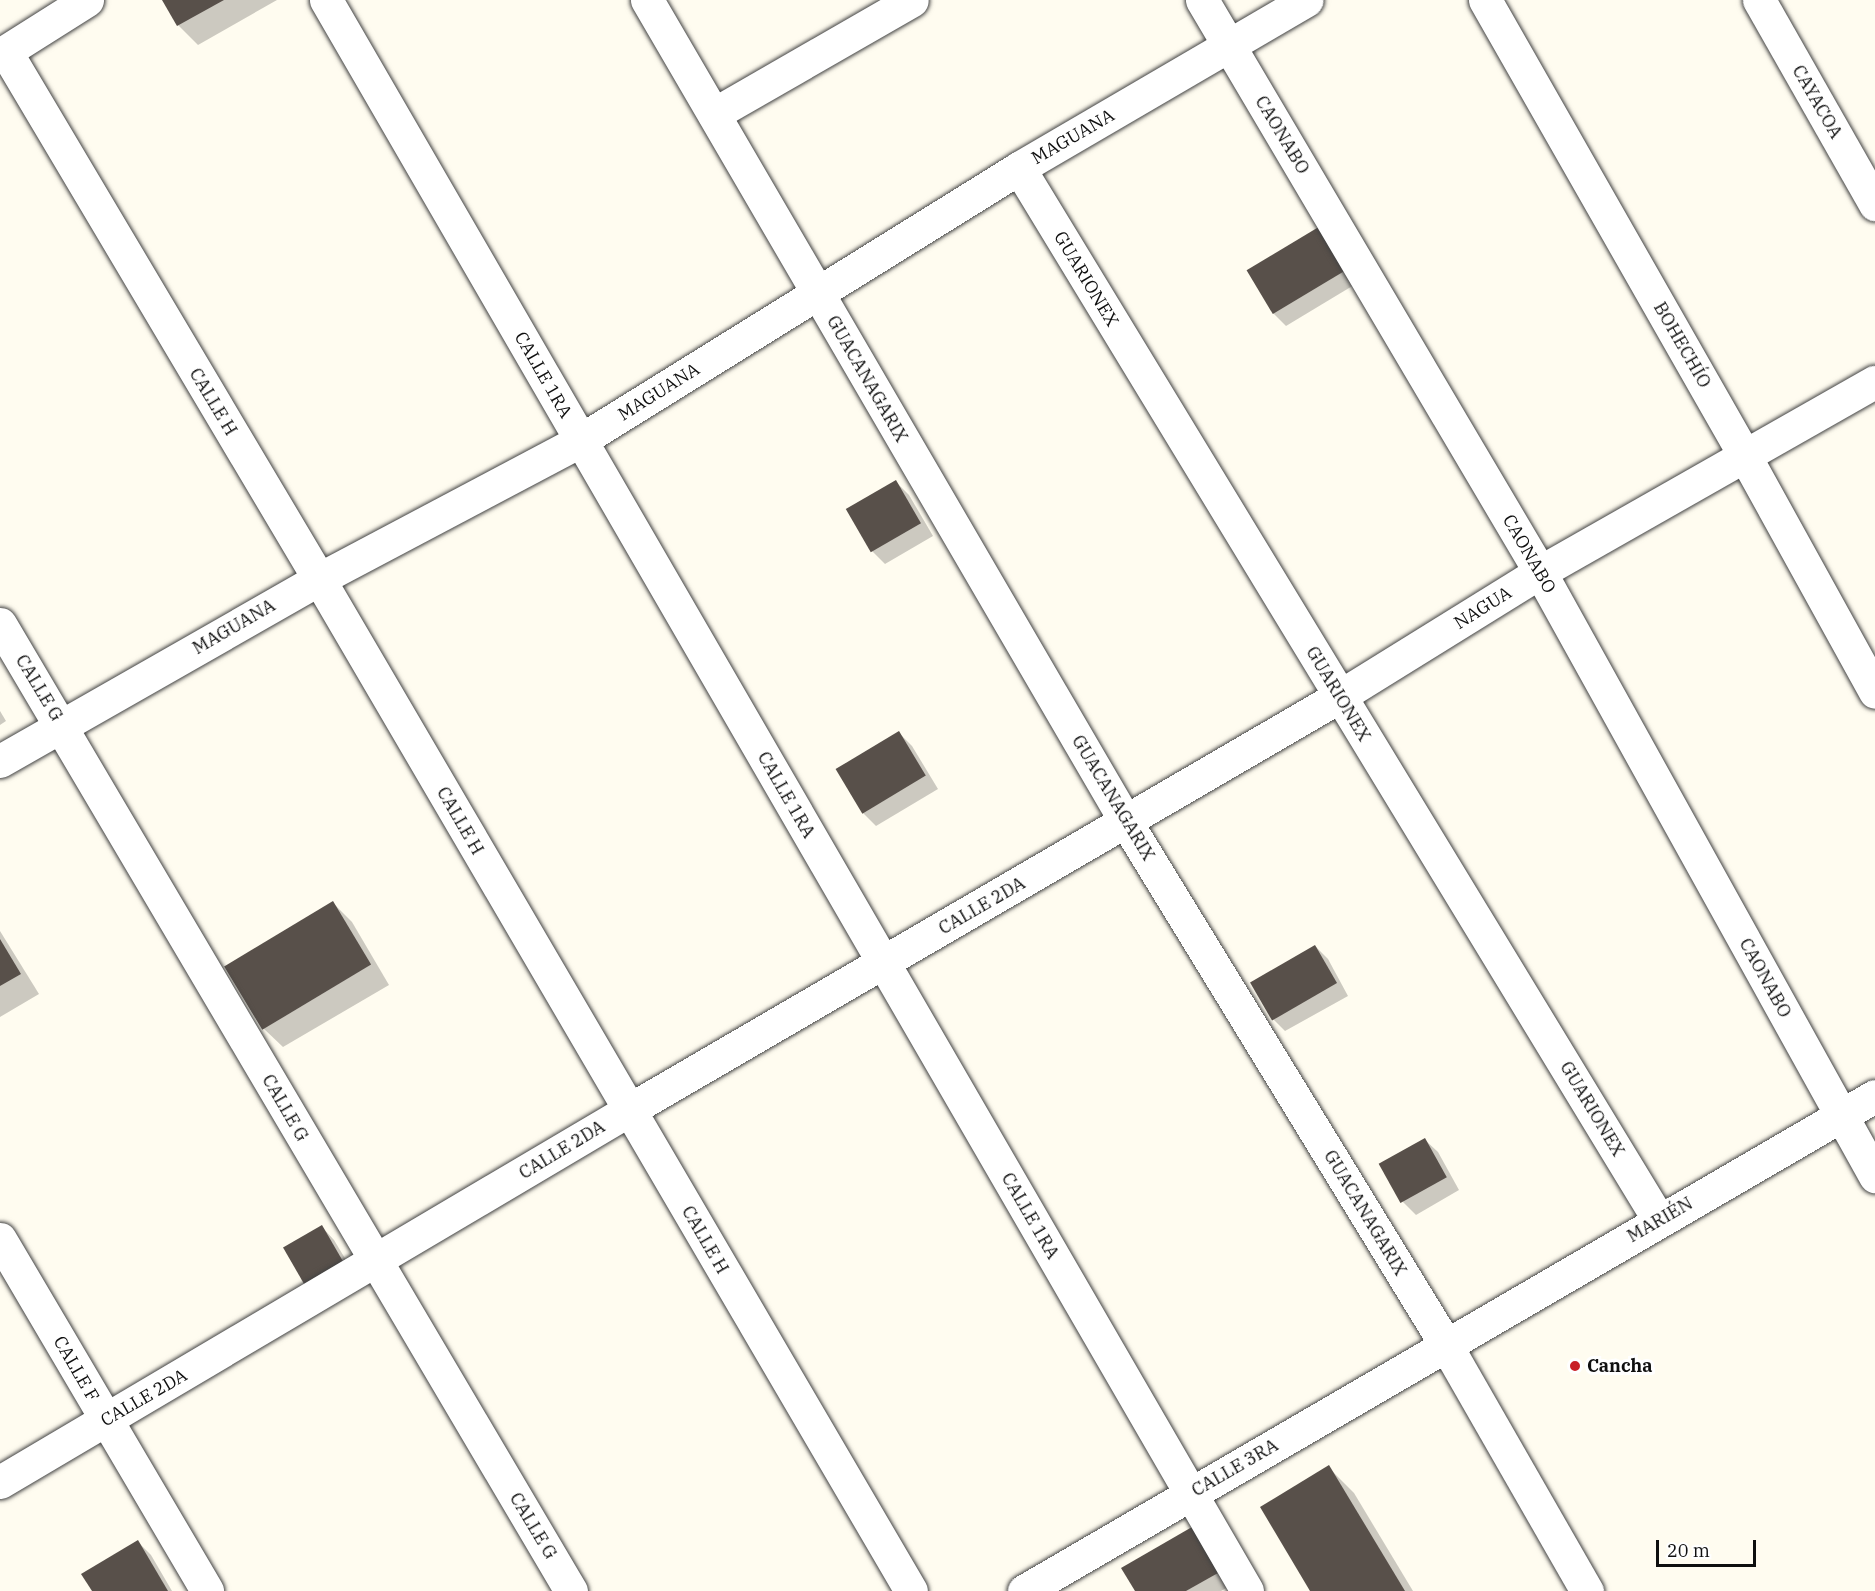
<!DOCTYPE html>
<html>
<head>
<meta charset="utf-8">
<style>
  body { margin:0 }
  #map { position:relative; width:1875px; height:1591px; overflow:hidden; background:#fffcf0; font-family:"IBM Plex Serif",serif }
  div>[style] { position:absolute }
  .shadow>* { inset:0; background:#0003 }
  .building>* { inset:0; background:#58504a; transform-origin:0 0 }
  .roads { filter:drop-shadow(0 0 2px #424242) drop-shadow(0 0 2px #424242) }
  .minor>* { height:33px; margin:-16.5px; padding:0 16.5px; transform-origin:16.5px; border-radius:16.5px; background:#fff }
  .dots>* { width:16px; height:16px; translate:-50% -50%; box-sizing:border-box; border:3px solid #fff; border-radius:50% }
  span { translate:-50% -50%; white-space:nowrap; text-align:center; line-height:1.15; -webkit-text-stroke:6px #fff; paint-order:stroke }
  .street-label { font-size:18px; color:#0f0f0f }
  .poi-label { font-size:18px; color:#0f0f0f; font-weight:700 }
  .left { translate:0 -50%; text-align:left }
  .scale { position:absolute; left:1656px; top:1540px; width:100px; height:27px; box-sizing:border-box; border:3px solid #0f0f0f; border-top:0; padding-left:8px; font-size:18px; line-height:21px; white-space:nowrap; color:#0f0f0f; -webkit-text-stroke:4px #fff; paint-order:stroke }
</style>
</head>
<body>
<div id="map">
  <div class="shadow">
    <div style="clip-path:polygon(164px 0,277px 0,198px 45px,178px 25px)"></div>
    <div style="clip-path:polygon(1321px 227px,1359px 282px,1286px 326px,1273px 313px)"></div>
    <div style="clip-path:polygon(896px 482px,909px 495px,933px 536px,885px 564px,872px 551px,848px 510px)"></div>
    <div style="clip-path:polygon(0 711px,6px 721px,0 725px)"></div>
    <div style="clip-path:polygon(899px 733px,912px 746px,938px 789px,876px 826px,863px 813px,837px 769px)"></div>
    <div style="clip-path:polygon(333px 903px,352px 922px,389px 985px,283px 1047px,263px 1028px)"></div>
    <div style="clip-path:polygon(0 931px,39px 994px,0 1017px)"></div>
    <div style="clip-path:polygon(1315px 946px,1328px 959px,1348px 996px,1285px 1031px,1272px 1018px,1252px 982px)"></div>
    <div style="clip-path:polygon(1425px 1140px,1438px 1152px,1459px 1190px,1416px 1215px,1403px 1202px)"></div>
    <div style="clip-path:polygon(322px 1227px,334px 1240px,355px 1275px,318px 1296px)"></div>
    <div style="clip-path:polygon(1328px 1467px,1354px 1493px,1413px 1591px,1312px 1591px)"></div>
    <div style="clip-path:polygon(1191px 1529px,1230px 1586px,1221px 1591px,1137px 1591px)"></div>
    <div style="clip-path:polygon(138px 1542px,151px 1555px,172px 1591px,93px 1591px)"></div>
  </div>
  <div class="building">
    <div style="clip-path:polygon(162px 0,224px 0,177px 26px)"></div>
    <div style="left:1322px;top:225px;width:51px;height:88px;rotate:59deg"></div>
    <div style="left:896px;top:480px;width:50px;height:58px;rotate:60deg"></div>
    <div style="left:899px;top:731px;width:52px;height:74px;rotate:59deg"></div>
    <div style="left:333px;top:901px;width:74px;height:127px;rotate:59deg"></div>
    <div style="clip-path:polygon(0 939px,21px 974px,0 986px)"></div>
    <div style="left:1315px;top:945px;width:44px;height:75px;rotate:60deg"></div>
    <div style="left:1425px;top:1138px;width:45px;height:53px;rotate:61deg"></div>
    <div style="left:322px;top:1225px;width:43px;height:45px;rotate:60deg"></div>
    <div style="clip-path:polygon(1329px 1465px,1405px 1591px,1310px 1591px,1260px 1507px)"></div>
    <div style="clip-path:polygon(1192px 1527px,1218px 1573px,1186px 1591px,1135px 1591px,1121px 1568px)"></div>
    <div style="clip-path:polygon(138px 1540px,168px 1591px,92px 1591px,81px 1574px)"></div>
  </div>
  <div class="roads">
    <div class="minor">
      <div style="left:326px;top:0;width:1838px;rotate:59.93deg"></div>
      <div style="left:647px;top:0;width:951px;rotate:59.77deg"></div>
      <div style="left:1126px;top:822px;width:613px;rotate:58.54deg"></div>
      <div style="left:1446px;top:1345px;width:284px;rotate:60.2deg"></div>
      <div style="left:1202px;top:0;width:664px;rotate:59.42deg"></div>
      <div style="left:1540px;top:572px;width:691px;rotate:60.99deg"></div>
      <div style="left:1485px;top:0;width:527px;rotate:60.32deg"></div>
      <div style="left:1746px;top:458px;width:267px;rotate:61.1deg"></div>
      <div style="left:1759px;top:0;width:235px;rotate:60.4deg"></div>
      <div style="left:6px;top:52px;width:613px;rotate:59.29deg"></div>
      <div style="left:319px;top:579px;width:1172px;rotate:59.67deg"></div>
      <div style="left:0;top:55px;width:103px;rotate:-32.3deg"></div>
      <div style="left:714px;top:114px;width:228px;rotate:-29.9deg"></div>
      <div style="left:1019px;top:168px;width:1231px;rotate:58.69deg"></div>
      <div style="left:0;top:624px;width:1123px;rotate:59.44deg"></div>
      <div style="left:0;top:761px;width:367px;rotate:-29.7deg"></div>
      <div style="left:319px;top:579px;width:297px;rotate:-27.9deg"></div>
      <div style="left:581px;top:440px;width:516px;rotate:-31.84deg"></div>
      <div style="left:1019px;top:168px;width:333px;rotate:-30.3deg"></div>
      <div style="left:0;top:1239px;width:408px;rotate:59.5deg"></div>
      <div style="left:0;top:1482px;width:731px;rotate:-30.6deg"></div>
      <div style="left:629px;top:1110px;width:823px;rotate:-30.21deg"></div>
      <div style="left:1340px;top:696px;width:235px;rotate:-31.8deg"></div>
      <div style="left:1540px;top:572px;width:385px;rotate:-29.6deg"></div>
      <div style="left:1024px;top:1591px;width:984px;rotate:-30.19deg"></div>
    </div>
  </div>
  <div class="dots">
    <div style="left:1575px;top:1366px;background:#c81e25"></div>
  </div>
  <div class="street-label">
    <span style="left:1817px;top:102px;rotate:60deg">CAYACOA</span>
    <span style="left:1282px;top:135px;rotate:59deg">CAONABO</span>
    <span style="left:1073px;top:137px;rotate:-30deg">MAGUANA</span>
    <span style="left:1086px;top:279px;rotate:59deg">GUARIONEX</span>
    <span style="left:1682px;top:345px;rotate:60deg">BOHECHÍO</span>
    <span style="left:543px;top:375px;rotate:60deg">CALLE 1RA</span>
    <span style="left:867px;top:379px;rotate:60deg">GUACANAGARIX</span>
    <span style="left:659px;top:392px;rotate:-32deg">MAGUANA</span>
    <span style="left:213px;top:402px;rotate:59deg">CALLE H</span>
    <span style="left:1529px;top:554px;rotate:60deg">CAONABO</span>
    <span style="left:1483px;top:608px;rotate:-32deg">NAGUA</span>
    <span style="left:234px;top:627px;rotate:-30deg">MAGUANA</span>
    <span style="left:39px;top:688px;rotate:59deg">CALLE G</span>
    <span style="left:1338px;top:694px;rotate:59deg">GUARIONEX</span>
    <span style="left:786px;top:795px;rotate:60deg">CALLE 1RA</span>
    <span style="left:1113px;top:798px;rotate:59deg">GUACANAGARIX</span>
    <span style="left:460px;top:821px;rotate:60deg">CALLE H</span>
    <span style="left:982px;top:906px;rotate:-30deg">CALLE 2DA</span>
    <span style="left:1765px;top:978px;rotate:61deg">CAONABO</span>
    <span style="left:285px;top:1108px;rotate:60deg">CALLE G</span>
    <span style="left:1592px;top:1109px;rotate:59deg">GUARIONEX</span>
    <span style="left:562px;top:1150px;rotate:-31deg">CALLE 2DA</span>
    <span style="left:1365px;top:1213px;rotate:59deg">GUACANAGARIX</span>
    <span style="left:1030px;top:1216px;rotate:60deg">CALLE 1RA</span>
    <span style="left:1660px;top:1220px;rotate:-30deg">MARIÉN</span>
    <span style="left:705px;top:1240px;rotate:60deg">CALLE H</span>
    <span style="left:76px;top:1369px;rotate:60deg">CALLE F</span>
    <span style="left:144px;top:1398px;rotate:-30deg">CALLE 2DA</span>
    <span style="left:1235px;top:1468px;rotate:-30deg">CALLE 3RA</span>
    <span style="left:533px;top:1526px;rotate:59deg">CALLE G</span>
  </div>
  <div class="poi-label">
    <span class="left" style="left:1587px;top:1366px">Cancha</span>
  </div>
  <div class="scale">20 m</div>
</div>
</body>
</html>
